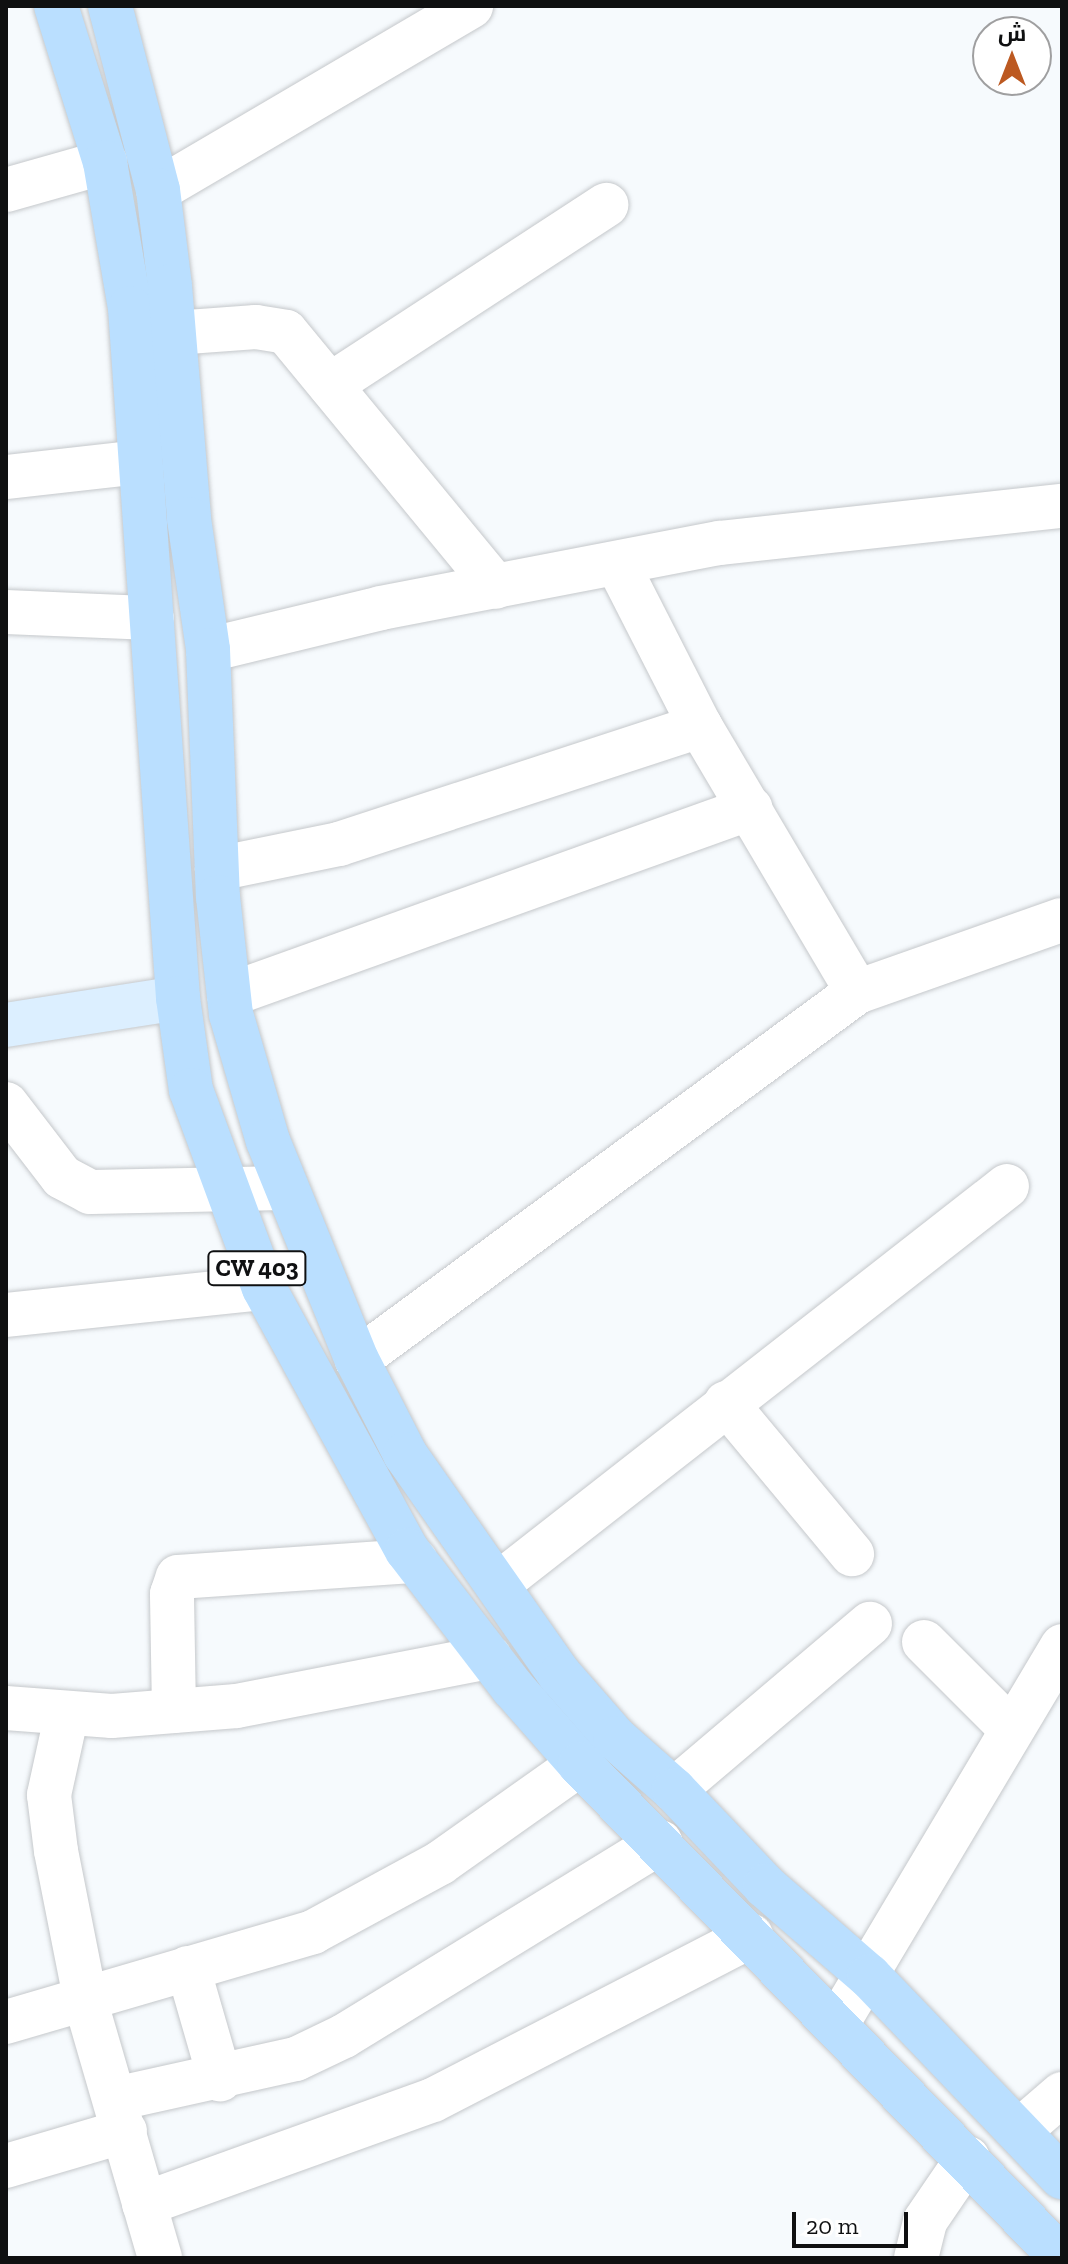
<!DOCTYPE html>
<html>
<head>
<meta charset="utf-8">
<style>
  body { margin:0 }
  #map { position:relative; width:1068px; height:2264px; overflow:hidden; background:#f6fafd; font-family:"Zilla Slab",Cairo,serif }
  div>[style] { position:absolute }
  .roads { filter:drop-shadow(0 0 2px #c5c8cb) drop-shadow(0 0 2px #c5c8cb) }
  .street>* { height:44px; margin:-22px; padding:0 22px; transform-origin:22px; border-radius:22px; background:#fff }
  .secondary>* { height:44px; margin:-22px; padding:0 22px; transform-origin:22px; border-radius:22px; background:#dcefff }
  .primary>* { height:44px; margin:-22px; padding:0 22px; transform-origin:22px; border-radius:22px; background:#badfff }
  span { translate:-50% -50%; white-space:nowrap; text-align:center; line-height:1.15; -webkit-text-stroke:8px #fff; paint-order:stroke }
  .shield-label span { padding:2px 6px; background:#fff; border:2px solid; border-radius:6px; -webkit-text-stroke-width:0 }
  .shield-label { font-size:24px; color:#0f1011; font-weight:700 }
  .frame { position:absolute; inset:0; border:8px solid #0f1011; pointer-events:none }
  .north { position:absolute; left:972px; top:16px; width:80px; height:80px; box-sizing:border-box; background:#fff; border:2px solid #9f9fa0; border-radius:50%; rotate:0deg; font-size:22px; font-weight:700; line-height:32px; text-align:center; color:#0f1011 }
  .north::after { content:''; display:block; margin:auto; width:28px; height:36px; background:#bc5921; clip-path:polygon(50% 0,100% 100%,50% 72%,0 100%) }
  .scale { position:absolute; left:792px; top:2212px; width:116px; height:36px; box-sizing:border-box; border:4px solid #0f1011; border-top:0; padding-left:10px; font-size:24px; line-height:28px; white-space:nowrap; color:#0f1011; -webkit-text-stroke:6px #fff; paint-order:stroke }
</style>
</head>
<body>
<div id="map">
  <div class="roads">
    <div class="street">
      <div style="left:6px;top:190px;width:103px;rotate:-15.8deg"></div>
      <div style="left:158px;top:190px;width:363px;rotate:-30.4deg"></div>
      <div style="left:174px;top:333px;width:82px;rotate:-4.2deg"></div>
      <div style="left:256px;top:327px;width:30px;rotate:9deg"></div>
      <div style="left:286px;top:332px;width:330px;rotate:50.5deg"></div>
      <div style="left:330px;top:385px;width:330px;rotate:-33.1deg"></div>
      <div style="left:6px;top:477px;width:134px;rotate:-6.4deg"></div>
      <div style="left:618px;top:565px;width:181px;rotate:63deg"></div>
      <div style="left:700px;top:726px;width:309px;rotate:59.4deg"></div>
      <div style="left:6px;top:612px;width:146px;rotate:2.4deg"></div>
      <div style="left:208px;top:650px;width:178px;rotate:-13.6deg"></div>
      <div style="left:381px;top:608px;width:345px;rotate:-10.9deg"></div>
      <div style="left:720px;top:543px;width:344px;rotate:-6.2deg"></div>
      <div style="left:217px;top:869px;width:125px;rotate:-11.6deg"></div>
      <div style="left:339px;top:844px;width:380px;rotate:-18.1deg"></div>
      <div style="left:229px;top:995px;width:554px;rotate:-19.71deg"></div>
      <div style="left:6px;top:1104px;width:92px;rotate:52.5deg"></div>
      <div style="left:62px;top:1177px;width:32px;rotate:28deg"></div>
      <div style="left:90px;top:1192px;width:196px;rotate:-1.2deg"></div>
      <div style="left:6px;top:1315px;width:259px;rotate:-6deg"></div>
      <div style="left:357px;top:1360px;width:621px;rotate:-36.35deg"></div>
      <div style="left:857px;top:992px;width:217px;rotate:-19.4deg"></div>
      <div style="left:726px;top:1403px;width:197px;rotate:50.2deg"></div>
      <div style="left:498px;top:1584px;width:646px;rotate:-38.02deg"></div>
      <div style="left:924px;top:1642px;width:124px;rotate:45deg"></div>
      <div style="left:6px;top:1708px;width:106px;rotate:4.3deg"></div>
      <div style="left:112px;top:1716px;width:125px;rotate:-4.6deg"></div>
      <div style="left:237px;top:1706px;width:257px;rotate:-11deg"></div>
      <div style="left:174px;top:1711px;width:117px;rotate:-91deg"></div>
      <div style="left:172px;top:1594px;width:18px;rotate:-71deg"></div>
      <div style="left:178px;top:1577px;width:238px;rotate:-3.9deg"></div>
      <div style="left:67px;top:1713px;width:84px;rotate:102.4deg"></div>
      <div style="left:49px;top:1795px;width:56px;rotate:82.9deg"></div>
      <div style="left:56px;top:1851px;width:155px;rotate:78.8deg"></div>
      <div style="left:86px;top:2003px;width:266px;rotate:73.8deg"></div>
      <div style="left:674px;top:1790px;width:257px;rotate:-40.3deg"></div>
      <div style="left:188px;top:1968px;width:116px;rotate:73.9deg"></div>
      <div style="left:6px;top:2022px;width:320px;rotate:-16.3deg"></div>
      <div style="left:313px;top:1932px;width:145px;rotate:-28.5deg"></div>
      <div style="left:440px;top:1863px;width:171px;rotate:-35.3deg"></div>
      <div style="left:837px;top:2024px;width:440px;rotate:-59.2deg"></div>
      <div style="left:115px;top:2099px;width:185px;rotate:-12.5deg"></div>
      <div style="left:296px;top:2059px;width:53px;rotate:-25.6deg"></div>
      <div style="left:344px;top:2036px;width:371px;rotate:-31.5deg"></div>
      <div style="left:1019px;top:2131px;width:57px;rotate:-40.7deg"></div>
      <div style="left:6px;top:2166px;width:124px;rotate:-16.4deg"></div>
      <div style="left:144px;top:2204px;width:307px;rotate:-19.8deg"></div>
      <div style="left:433px;top:2100px;width:358px;rotate:-27.3deg"></div>
      <div style="left:916px;top:2258px;width:38px;rotate:-76deg"></div>
      <div style="left:925px;top:2221px;width:76px;rotate:-55.7deg"></div>
    </div>
    <div class="secondary">
      <div style="left:6px;top:1025px;width:174px;rotate:-8.9deg"></div>
    </div>
    <div class="primary">
      <div style="left:56px;top:6px;width:164px;rotate:72.6deg"></div>
      <div style="left:105px;top:162px;width:148px;rotate:80.3deg"></div>
      <div style="left:130px;top:308px;width:692px;rotate:86.02deg"></div>
      <div style="left:178px;top:998px;width:93px;rotate:82deg"></div>
      <div style="left:191px;top:1090px;width:211px;rotate:69.8deg"></div>
      <div style="left:264px;top:1288px;width:298px;rotate:61.4deg"></div>
      <div style="left:407px;top:1550px;width:174px;rotate:52.5deg"></div>
      <div style="left:513px;top:1688px;width:101px;rotate:48.6deg"></div>
      <div style="left:580px;top:1764px;width:690px;rotate:45.7deg"></div>
      <div style="left:110px;top:6px;width:190px;rotate:75.4deg"></div>
      <div style="left:158px;top:190px;width:97px;rotate:82.9deg"></div>
      <div style="left:170px;top:286px;width:234px;rotate:85.3deg"></div>
      <div style="left:189px;top:519px;width:132px;rotate:81.7deg"></div>
      <div style="left:208px;top:650px;width:247px;rotate:87.7deg"></div>
      <div style="left:218px;top:897px;width:118px;rotate:83.7deg"></div>
      <div style="left:231px;top:1014px;width:132px;rotate:73.8deg"></div>
      <div style="left:268px;top:1141px;width:236px;rotate:67.9deg"></div>
      <div style="left:357px;top:1360px;width:106px;rotate:62.9deg"></div>
      <div style="left:405px;top:1454px;width:270px;rotate:55deg"></div>
      <div style="left:560px;top:1675px;width:84px;rotate:48.9deg"></div>
      <div style="left:615px;top:1738px;width:79px;rotate:41.4deg"></div>
      <div style="left:674px;top:1790px;width:132px;rotate:46.5deg"></div>
      <div style="left:765px;top:1886px;width:138px;rotate:40.9deg"></div>
      <div style="left:869px;top:1976px;width:279px;rotate:46.2deg"></div>
    </div>
  </div>
  <div class="shield-label">
    <span style="left:257px;top:1268px">CW 403</span>
  </div>
  <div class="frame"></div>
  <div class="north">ش</div>
  <div class="scale">20 m</div>
</div>
</body>
</html>
